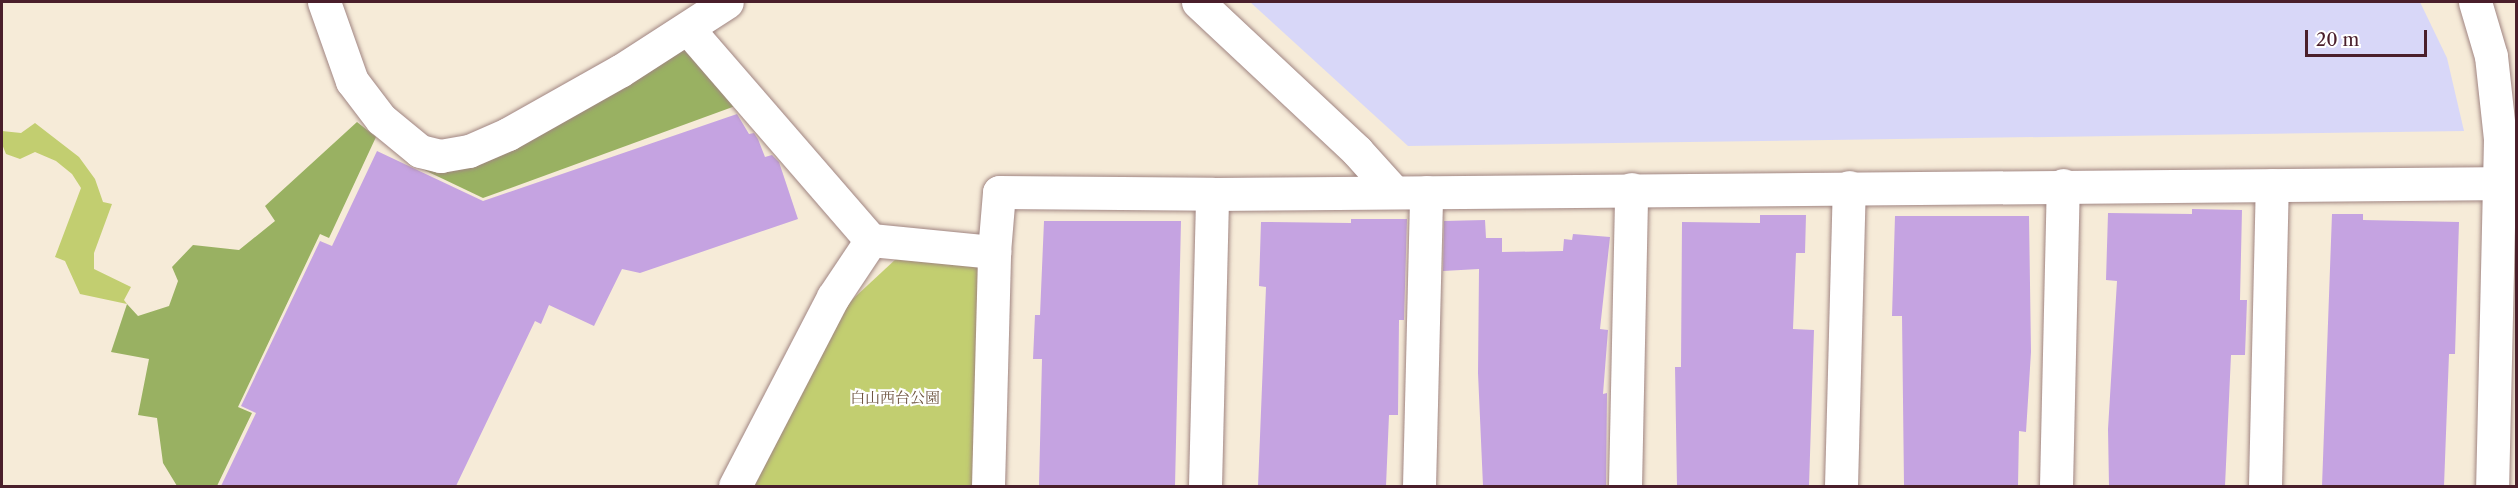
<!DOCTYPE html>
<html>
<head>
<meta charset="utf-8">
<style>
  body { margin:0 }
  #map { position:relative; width:2518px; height:488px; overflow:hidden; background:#f6ebd8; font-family:"Libre Caslon Text","Noto Serif JP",serif }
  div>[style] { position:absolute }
  .built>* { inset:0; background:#d8d7f8 }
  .green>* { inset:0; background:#c2ce70 }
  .forest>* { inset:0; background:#99b162 }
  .building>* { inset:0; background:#c5a3e1 }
  .roads { filter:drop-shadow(0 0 2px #a08582) drop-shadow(0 0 2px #a08582) }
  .street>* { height:33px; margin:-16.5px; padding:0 16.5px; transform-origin:16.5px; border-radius:16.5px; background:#fff }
  .secondary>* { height:33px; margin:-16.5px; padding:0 16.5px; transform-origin:16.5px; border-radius:16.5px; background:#fff }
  span { translate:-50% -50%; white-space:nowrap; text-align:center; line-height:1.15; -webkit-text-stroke:4.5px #fff; paint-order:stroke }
  .park-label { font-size:15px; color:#6e5440 }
  .frame { position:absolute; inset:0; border:3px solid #4a1f2b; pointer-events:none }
  .scale { position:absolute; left:2305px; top:30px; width:122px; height:27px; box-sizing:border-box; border:3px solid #4a1f2b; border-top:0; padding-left:8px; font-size:18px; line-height:21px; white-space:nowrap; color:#4a1f2b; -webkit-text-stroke:4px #fff; paint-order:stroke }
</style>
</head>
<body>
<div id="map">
  <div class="built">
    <div style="clip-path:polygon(1250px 2px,2420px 2px,2447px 58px,2464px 131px,1408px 146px)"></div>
  </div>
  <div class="green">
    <div style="clip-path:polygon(35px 123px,79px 157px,95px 179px,103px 202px,112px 204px,94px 253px,94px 269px,131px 287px,124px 300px,127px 304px,80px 294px,65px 261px,55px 257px,81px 188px,72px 174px,56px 161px,35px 152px,20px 159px,6px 154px,2px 144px,2px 131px,21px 133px)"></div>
    <div style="clip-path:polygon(897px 258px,986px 266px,981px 486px,753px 486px,841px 310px)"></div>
  </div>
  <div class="forest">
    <div style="clip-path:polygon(680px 44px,738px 105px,483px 198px,418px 167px)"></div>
    <div style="clip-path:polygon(357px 122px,376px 137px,329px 238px,320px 234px,238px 407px,252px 413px,217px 486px,177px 486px,163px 463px,157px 418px,138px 415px,149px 359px,111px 352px,127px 304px,138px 316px,169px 306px,178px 281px,172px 267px,193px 245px,239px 250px,275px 221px,265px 206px)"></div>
  </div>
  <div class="building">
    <div style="clip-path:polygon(737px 114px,749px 134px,754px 133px,758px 139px,765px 157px,772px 155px,779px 162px,798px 219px,640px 273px,622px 269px,594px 326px,549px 305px,541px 324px,535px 321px,456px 486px,221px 486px,256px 413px,241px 406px,320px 241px,332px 246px,377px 151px,483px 201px)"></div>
    <div style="clip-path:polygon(2192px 209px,2242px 210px,2240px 300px,2247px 300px,2245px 355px,2231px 355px,2225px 486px,2109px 486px,2108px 429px,2117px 281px,2106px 280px,2108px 213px,2192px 214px)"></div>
    <div style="clip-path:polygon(2332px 214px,2363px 214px,2363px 220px,2459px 222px,2455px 354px,2449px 354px,2444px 486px,2322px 486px)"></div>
    <div style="clip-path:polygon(1760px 215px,1806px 215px,1805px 253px,1796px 253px,1793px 329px,1814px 330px,1809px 486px,1677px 486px,1675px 367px,1681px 367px,1682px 222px,1760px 223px)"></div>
    <div style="clip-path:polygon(1895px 216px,2029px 216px,2031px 352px,2026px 432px,2019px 431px,2018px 486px,1904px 486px,1902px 316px,1892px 316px)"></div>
    <div style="clip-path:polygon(1351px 219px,1407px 219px,1404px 320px,1399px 320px,1398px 415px,1389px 415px,1386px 486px,1258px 486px,1266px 287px,1259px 286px,1261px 222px,1351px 223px)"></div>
    <div style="clip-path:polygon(1485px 220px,1486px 238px,1502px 238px,1502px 252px,1563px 251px,1564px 239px,1572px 240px,1573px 234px,1610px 237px,1600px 329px,1608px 330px,1603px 394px,1607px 393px,1606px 486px,1483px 486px,1478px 373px,1479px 269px,1443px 271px,1444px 221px)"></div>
    <div style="clip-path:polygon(1044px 221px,1181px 221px,1175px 486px,1039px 486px,1042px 359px,1033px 359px,1035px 315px,1040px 315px)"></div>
  </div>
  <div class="roads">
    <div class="street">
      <div style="left:324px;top:2px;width:84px;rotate:70.5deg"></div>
      <div style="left:352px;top:81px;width:48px;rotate:52.7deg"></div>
      <div style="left:381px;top:119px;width:50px;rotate:39.4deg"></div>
      <div style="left:420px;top:151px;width:21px;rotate:14deg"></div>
      <div style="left:440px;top:156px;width:29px;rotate:-10deg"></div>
      <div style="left:469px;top:151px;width:43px;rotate:-23.6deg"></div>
      <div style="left:508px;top:134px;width:129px;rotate:-29.4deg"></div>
      <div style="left:620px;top:71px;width:127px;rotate:-32.8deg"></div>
      <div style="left:1198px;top:2px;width:218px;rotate:43.1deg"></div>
      <div style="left:1357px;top:151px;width:54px;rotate:48deg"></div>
      <div style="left:688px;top:29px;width:279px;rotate:49.1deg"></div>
      <div style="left:871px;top:240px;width:124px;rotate:5.6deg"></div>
      <div style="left:994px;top:252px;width:60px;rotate:-85.2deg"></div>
      <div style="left:999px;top:192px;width:213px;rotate:0.5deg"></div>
      <div style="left:1212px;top:194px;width:1304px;rotate:-0.48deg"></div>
      <div style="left:735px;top:486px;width:213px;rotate:-62.6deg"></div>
      <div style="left:833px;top:297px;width:69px;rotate:-56.3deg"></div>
      <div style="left:988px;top:486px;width:234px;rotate:-88.5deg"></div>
      <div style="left:1205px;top:486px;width:292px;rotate:-88.6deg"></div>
      <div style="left:1419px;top:486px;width:294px;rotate:-88.6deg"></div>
      <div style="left:1625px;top:486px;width:297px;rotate:-88.8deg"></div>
      <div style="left:1841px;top:486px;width:299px;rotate:-88.5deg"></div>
      <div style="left:2056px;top:486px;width:301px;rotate:-88.7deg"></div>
      <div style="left:2265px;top:486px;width:301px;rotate:-88.7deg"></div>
    </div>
    <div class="secondary">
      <div style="left:2475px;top:2px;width:56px;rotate:73.5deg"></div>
      <div style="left:2491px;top:56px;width:83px;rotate:83.8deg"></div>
      <div style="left:2500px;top:139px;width:347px;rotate:91.3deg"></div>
    </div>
  </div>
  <div class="park-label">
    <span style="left:895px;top:398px">白山西台公園</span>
  </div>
  <div class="frame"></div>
  <div class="scale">20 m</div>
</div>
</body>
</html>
